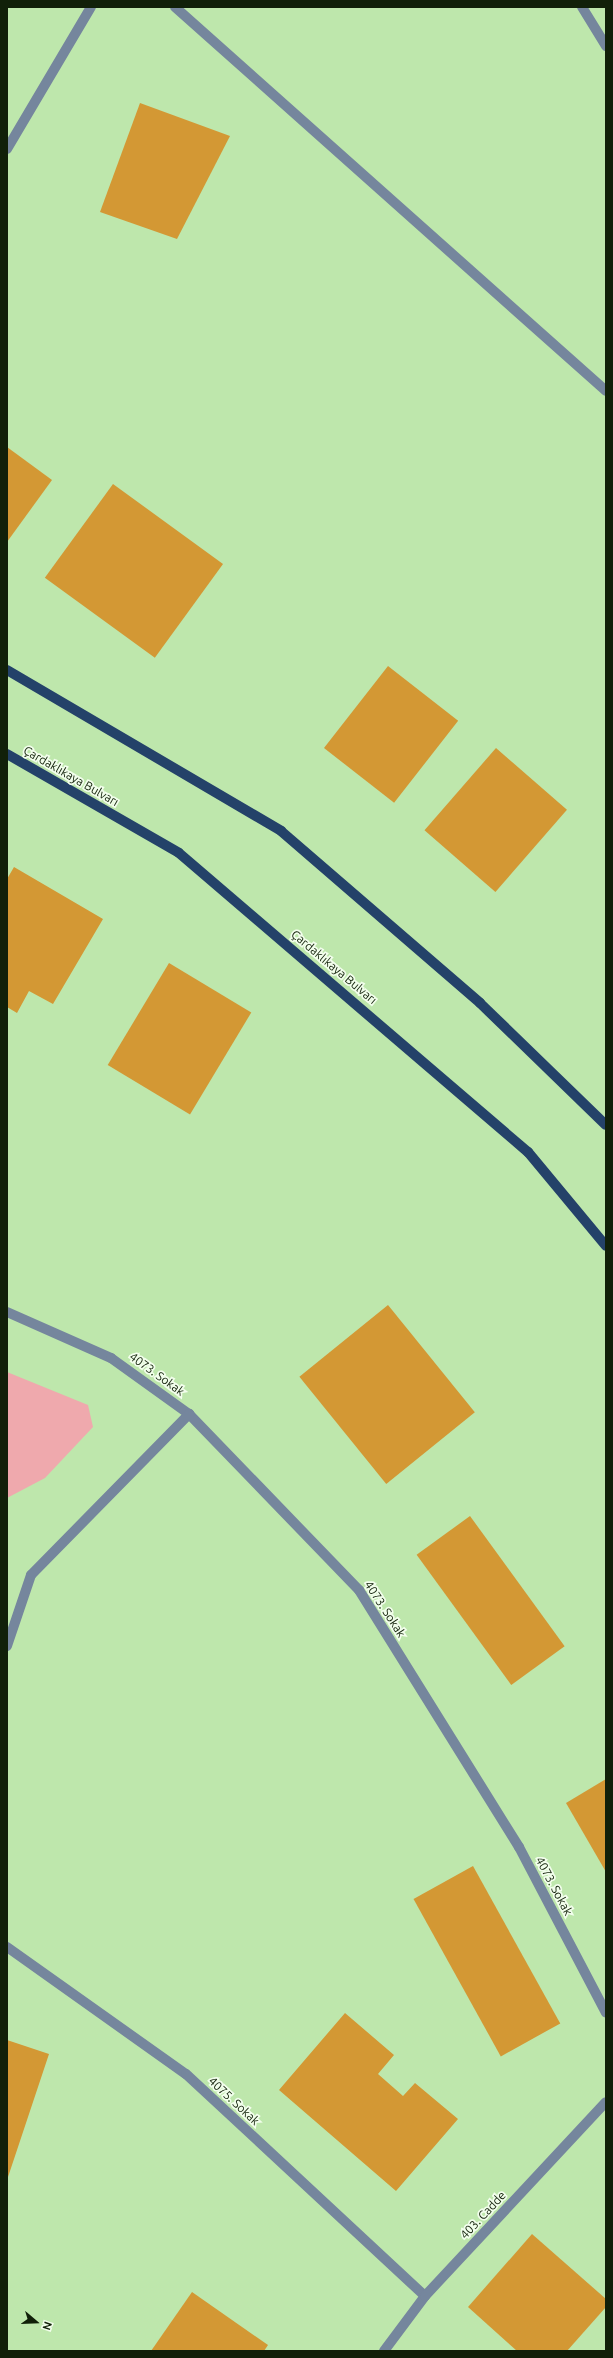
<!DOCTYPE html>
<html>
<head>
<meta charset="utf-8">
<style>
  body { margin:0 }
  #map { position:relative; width:613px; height:2358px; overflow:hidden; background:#bee7ac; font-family:Ubuntu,sans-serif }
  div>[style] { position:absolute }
  .green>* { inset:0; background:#efa9ad }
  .building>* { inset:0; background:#d39834; transform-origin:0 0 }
  .minor>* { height:10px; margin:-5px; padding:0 5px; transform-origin:5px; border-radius:5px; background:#75869d }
  .major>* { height:10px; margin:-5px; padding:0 5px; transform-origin:5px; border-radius:5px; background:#244269 }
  span { translate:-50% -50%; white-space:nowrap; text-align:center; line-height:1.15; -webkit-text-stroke:3.5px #f2feec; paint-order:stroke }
  .street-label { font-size:12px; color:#112009 }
  .frame { position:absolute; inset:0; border:8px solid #112009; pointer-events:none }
  .north { position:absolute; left:16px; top:2302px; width:40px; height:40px; -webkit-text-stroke:3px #f2feec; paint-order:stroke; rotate:109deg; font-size:11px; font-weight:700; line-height:16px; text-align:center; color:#112009 }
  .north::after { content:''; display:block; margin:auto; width:14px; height:18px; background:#112009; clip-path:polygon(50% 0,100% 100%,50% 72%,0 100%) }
</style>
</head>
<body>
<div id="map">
  <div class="green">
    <div style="clip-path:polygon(7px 1372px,88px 1405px,93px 1427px,45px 1478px,7px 1498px)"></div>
  </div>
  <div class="building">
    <div style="clip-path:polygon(140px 103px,230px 136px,177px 239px,100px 212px)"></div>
    <div style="clip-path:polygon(7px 447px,52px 480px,7px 542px)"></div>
    <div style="left:113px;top:484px;width:136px;height:116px;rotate:36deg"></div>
    <div style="left:388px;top:666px;width:89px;height:104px;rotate:38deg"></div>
    <div style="left:496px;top:748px;width:94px;height:109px;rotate:41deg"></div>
    <div style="clip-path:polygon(14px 867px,103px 919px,53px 1004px,29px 991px,17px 1013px,7px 1007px,7px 879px)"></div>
    <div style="left:169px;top:963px;width:96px;height:119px;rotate:31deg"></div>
    <div style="left:388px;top:1305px;width:138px;height:114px;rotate:51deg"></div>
    <div style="left:470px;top:1516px;width:161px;height:66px;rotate:54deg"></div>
    <div style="clip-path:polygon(606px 1779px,606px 1872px,566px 1803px)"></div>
    <div style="left:473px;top:1866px;width:180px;height:68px;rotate:61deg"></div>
    <div style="clip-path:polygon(345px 2013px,394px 2055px,378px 2074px,403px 2096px,415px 2083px,458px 2119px,396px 2191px,279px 2090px)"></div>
    <div style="clip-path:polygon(7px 2040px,49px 2054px,7px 2180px)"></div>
    <div style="clip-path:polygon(532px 2234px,606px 2299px,606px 2307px,567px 2351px,517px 2351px,468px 2307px)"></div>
    <div style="clip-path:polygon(192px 2292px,268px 2345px,264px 2351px,151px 2351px)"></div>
  </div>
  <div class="minor">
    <div style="left:175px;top:7px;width:577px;rotate:41.7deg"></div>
    <div style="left:582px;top:7px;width:46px;rotate:58.4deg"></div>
    <div style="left:7px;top:149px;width:165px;rotate:-59.4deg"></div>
    <div style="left:7px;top:1312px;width:114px;rotate:23.9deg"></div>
    <div style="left:111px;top:1358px;width:96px;rotate:35.7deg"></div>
    <div style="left:189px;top:1414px;width:245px;rotate:46deg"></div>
    <div style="left:359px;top:1590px;width:303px;rotate:58.1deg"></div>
    <div style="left:519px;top:1847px;width:187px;rotate:62.3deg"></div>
    <div style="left:7px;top:1646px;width:75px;rotate:-71.3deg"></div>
    <div style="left:31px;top:1575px;width:226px;rotate:-45.5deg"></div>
    <div style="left:7px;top:1947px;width:219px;rotate:35.4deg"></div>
    <div style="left:186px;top:2074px;width:326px;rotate:42.9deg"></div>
    <div style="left:384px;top:2351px;width:69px;rotate:-53.3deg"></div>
    <div style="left:425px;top:2296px;width:265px;rotate:-47deg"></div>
  </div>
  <div class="major">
    <div style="left:7px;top:670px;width:318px;rotate:30.4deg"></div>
    <div style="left:281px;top:831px;width:263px;rotate:40.8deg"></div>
    <div style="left:480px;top:1003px;width:175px;rotate:44.1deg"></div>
    <div style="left:7px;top:754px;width:198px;rotate:29.9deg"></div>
    <div style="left:179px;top:853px;width:460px;rotate:40.6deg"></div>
    <div style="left:528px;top:1152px;width:122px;rotate:50.3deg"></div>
  </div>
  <div class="street-label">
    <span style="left:71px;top:776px;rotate:30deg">Çardaklıkaya Bulvarı</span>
    <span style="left:334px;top:967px;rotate:40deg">Çardaklıkaya Bulvarı</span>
    <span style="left:157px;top:1374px;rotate:36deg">4073. Sokak</span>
    <span style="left:385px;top:1609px;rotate:57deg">4073. Sokak</span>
    <span style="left:554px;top:1886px;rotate:62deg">4073. Sokak</span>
    <span style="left:234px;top:2101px;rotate:43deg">4075. Sokak</span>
    <span style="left:483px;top:2215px;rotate:-47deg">403. Cadde</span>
  </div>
  <div class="frame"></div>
  <div class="north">N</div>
</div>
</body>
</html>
